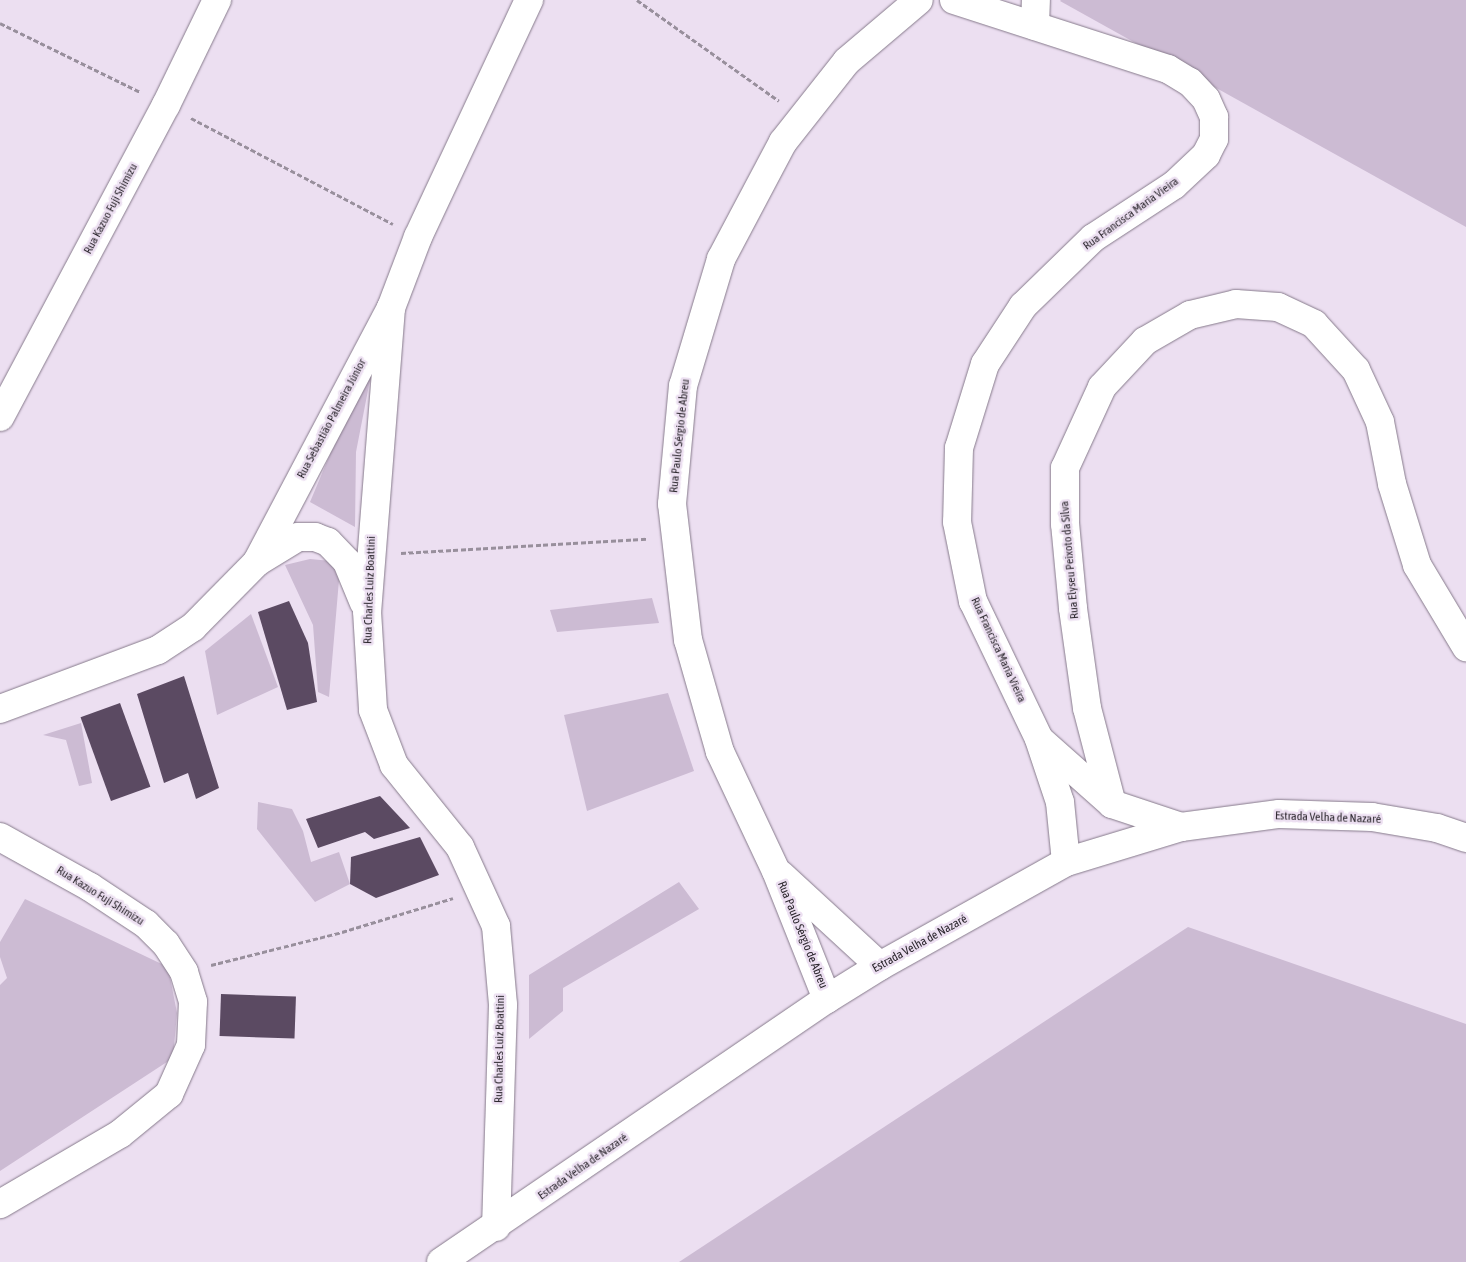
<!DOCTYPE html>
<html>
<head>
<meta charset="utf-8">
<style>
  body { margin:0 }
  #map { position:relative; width:1466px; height:1262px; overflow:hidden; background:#ecdff1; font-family:"Asap Condensed",sans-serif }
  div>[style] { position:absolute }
  .green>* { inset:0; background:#ccbbd3 }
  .building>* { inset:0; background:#5b4a62; transform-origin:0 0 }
  .path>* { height:3px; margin-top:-1.5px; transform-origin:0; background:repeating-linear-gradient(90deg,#988f9c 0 5px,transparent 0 7.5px) }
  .roads { filter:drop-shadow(0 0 1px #867a8b) drop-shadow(0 0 1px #867a8b) }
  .minor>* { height:28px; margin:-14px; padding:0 14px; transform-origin:14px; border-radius:14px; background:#fff }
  span { translate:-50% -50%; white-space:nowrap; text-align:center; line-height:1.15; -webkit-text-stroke:5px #ecdff1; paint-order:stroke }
  .street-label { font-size:12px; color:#2c272e }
</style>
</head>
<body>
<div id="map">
  <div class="green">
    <div style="clip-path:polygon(1466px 0,1466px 227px,1060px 1px,1061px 0)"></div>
    <div style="clip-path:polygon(362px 378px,370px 380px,356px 452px,355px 527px,310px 502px)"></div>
    <div style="clip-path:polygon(310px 559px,331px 561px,339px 580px,329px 697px,318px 692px,313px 625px,285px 565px)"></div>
    <div style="clip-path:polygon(652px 598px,659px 623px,557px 632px,550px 610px)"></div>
    <div style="clip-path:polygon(251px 614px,278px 687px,217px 715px,205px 651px)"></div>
    <div style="clip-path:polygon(668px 693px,694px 771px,587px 811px,564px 715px)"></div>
    <div style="clip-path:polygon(81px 723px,92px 783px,79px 786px,66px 740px,43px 735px)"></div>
    <div style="clip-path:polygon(258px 802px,292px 809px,303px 831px,311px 862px,339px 852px,350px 884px,315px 902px,257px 829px)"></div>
    <div style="clip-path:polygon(679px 882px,699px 909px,563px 988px,563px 1011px,529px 1039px,529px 975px)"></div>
    <div style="clip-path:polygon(25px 899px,168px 967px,177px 1013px,173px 1058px,0 1171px,0 985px,7px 978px,0 957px,0 942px)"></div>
    <div style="clip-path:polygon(1188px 927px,1466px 1024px,1466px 1262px,679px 1262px)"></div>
  </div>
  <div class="building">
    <div style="clip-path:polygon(289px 601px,308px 643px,317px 702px,287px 710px,258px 612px)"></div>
    <div style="clip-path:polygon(184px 676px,219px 788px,196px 799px,188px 773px,164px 783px,137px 694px)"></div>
    <div style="left:120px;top:703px;width:89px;height:42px;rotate:70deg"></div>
    <div style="clip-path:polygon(380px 796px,410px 828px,374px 839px,365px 832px,318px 848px,306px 819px)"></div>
    <div style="clip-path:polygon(420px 837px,439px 875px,376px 898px,350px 884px,351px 857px)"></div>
    <div style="left:221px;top:994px;width:75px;height:42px;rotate:2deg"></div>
  </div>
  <div class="path">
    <div style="left:637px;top:0;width:174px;rotate:35.4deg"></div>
    <div style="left:0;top:23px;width:156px;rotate:26.2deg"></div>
    <div style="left:191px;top:118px;width:228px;rotate:27.7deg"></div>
    <div style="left:401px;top:553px;width:246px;rotate:-3.3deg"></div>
    <div style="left:211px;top:965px;width:135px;rotate:-14.1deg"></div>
    <div style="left:342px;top:932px;width:116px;rotate:-17deg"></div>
  </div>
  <div class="roads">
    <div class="minor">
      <div style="left:954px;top:0;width:225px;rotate:17.9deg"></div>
      <div style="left:1168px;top:69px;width:26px;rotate:31deg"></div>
      <div style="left:1190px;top:82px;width:23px;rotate:47deg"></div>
      <div style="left:1206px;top:99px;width:20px;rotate:66deg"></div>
      <div style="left:1214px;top:117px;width:22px;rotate:90deg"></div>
      <div style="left:1214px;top:139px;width:18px;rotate:117deg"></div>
      <div style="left:1206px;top:155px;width:44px;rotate:136.8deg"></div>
      <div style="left:1174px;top:185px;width:97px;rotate:146.8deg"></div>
      <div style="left:1093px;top:238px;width:98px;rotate:135.8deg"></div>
      <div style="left:1023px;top:306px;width:69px;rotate:123.2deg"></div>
      <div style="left:985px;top:364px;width:88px;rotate:107.2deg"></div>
      <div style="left:959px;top:448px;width:74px;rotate:91.5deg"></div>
      <div style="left:957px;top:522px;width:81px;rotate:78.6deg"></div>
      <div style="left:973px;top:601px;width:153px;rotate:64.4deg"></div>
      <div style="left:1039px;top:739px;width:66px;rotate:71.6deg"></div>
      <div style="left:1060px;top:802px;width:60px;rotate:84.3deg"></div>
      <div style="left:1035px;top:26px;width:26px;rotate:-88deg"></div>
      <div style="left:391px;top:308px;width:304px;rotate:94.5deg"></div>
      <div style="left:367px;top:611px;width:99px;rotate:86.5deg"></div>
      <div style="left:373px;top:710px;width:59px;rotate:69.1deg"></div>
      <div style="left:394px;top:765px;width:105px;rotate:51.2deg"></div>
      <div style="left:460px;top:847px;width:87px;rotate:65.5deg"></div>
      <div style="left:496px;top:926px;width:79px;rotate:84.9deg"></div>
      <div style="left:503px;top:1005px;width:222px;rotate:91.8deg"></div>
      <div style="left:0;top:417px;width:353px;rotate:-62deg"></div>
      <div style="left:166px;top:105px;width:117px;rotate:-64.1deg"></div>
      <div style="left:257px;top:562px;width:48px;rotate:-31.4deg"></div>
      <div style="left:298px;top:537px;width:17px"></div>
      <div style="left:315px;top:537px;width:14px;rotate:21deg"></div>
      <div style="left:328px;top:542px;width:28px;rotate:46deg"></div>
      <div style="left:347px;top:562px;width:44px;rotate:67.5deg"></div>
      <div style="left:0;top:709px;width:169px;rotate:-20.5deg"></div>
      <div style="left:158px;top:650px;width:42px;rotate:-33.3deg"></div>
      <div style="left:193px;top:627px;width:91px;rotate:-45.4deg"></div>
      <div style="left:257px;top:562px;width:287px;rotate:-62.2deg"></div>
      <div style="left:391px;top:308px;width:76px;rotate:-69.2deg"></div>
      <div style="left:418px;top:237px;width:262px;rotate:-64.9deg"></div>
      <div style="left:1040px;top:740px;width:96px;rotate:41.6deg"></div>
      <div style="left:1112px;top:804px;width:73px;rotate:18.4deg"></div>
      <div style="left:1112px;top:804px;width:99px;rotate:-104.6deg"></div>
      <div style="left:1087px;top:708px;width:101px;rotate:-98deg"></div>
      <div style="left:1073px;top:608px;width:84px;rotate:-95.4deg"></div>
      <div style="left:1065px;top:524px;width:56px;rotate:-90deg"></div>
      <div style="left:1065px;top:468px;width:89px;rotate:-65.4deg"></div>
      <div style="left:1102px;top:387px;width:63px;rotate:-46.9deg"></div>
      <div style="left:1145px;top:341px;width:52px;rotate:-30deg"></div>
      <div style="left:1190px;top:315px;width:47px;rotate:-13.4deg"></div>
      <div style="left:1236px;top:304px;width:42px;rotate:4.1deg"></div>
      <div style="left:1278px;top:307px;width:40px;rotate:25deg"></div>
      <div style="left:1314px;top:324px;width:62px;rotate:47.6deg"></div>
      <div style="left:1356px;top:370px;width:57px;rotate:65.2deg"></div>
      <div style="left:1380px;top:422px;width:63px;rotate:79deg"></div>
      <div style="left:1392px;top:484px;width:85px;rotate:72.8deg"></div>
      <div style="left:1417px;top:565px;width:96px;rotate:59.1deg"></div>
      <div style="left:0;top:837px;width:103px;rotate:29.1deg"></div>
      <div style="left:90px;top:887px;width:67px;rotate:33.5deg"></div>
      <div style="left:146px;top:924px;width:28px;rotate:45deg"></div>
      <div style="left:166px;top:944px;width:33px;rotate:57deg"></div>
      <div style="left:184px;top:972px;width:31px;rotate:73deg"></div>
      <div style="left:193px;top:1002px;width:43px;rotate:92.7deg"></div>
      <div style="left:191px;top:1045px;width:54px;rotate:114.2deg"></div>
      <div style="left:169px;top:1094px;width:63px;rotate:140.8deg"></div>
      <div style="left:120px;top:1134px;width:139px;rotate:149.7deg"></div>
      <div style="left:781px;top:875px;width:134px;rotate:42.6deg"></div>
      <div style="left:827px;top:999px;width:138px;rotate:-111.7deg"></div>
      <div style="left:776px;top:871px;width:132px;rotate:-115.2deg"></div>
      <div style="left:720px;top:752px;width:116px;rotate:-105.9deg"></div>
      <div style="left:688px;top:640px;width:137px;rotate:-96.7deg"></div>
      <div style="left:672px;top:504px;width:119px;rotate:-84.7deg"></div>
      <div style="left:683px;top:386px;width:133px;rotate:-73.3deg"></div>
      <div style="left:721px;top:259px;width:132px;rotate:-62.1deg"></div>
      <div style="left:783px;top:142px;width:103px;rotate:-51.7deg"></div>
      <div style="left:847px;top:61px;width:94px;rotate:-40.3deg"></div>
      <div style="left:441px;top:1262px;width:467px;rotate:-34.3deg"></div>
      <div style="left:827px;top:999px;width:62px;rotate:-31.9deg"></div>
      <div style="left:880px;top:966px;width:213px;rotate:-29.2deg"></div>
      <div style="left:1066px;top:862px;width:120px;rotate:-16.9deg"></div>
      <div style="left:1181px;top:827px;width:99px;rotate:-7.6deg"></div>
      <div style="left:1279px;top:814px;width:93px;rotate:1.8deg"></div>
      <div style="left:1372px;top:817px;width:66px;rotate:9.6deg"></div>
      <div style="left:1437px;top:828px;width:31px;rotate:19deg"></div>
    </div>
  </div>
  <div class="street-label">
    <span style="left:111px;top:209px;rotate:-62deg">Rua Kazuo Fuji Shimizu</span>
    <span style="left:1131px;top:214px;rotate:-36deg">Rua Francisca Maria Vieira</span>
    <span style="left:332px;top:419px;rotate:-62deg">Rua Sebastião Palmeira Júnior</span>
    <span style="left:680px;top:436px;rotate:-84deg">Rua Paulo Sérgio de Abreu</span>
    <span style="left:1070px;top:560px;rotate:-95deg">Rua Elyseu Peixoto da Silva</span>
    <span style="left:370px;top:590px;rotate:-88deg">Rua Charles Luiz Boattini</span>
    <span style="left:998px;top:650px;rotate:65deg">Rua Francisca Maria Vieira</span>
    <span style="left:1328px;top:818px;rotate:2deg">Estrada Velha de Nazaré</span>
    <span style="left:100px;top:896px;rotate:32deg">Rua Kazuo Fuji Shimizu</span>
    <span style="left:802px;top:935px;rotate:68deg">Rua Paulo Sérgio de Abreu</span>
    <span style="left:920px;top:944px;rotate:-29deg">Estrada Velha de Nazaré</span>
    <span style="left:500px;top:1049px;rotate:-89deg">Rua Charles Luiz Boattini</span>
    <span style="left:583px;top:1167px;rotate:-35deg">Estrada Velha de Nazaré</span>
  </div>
</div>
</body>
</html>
